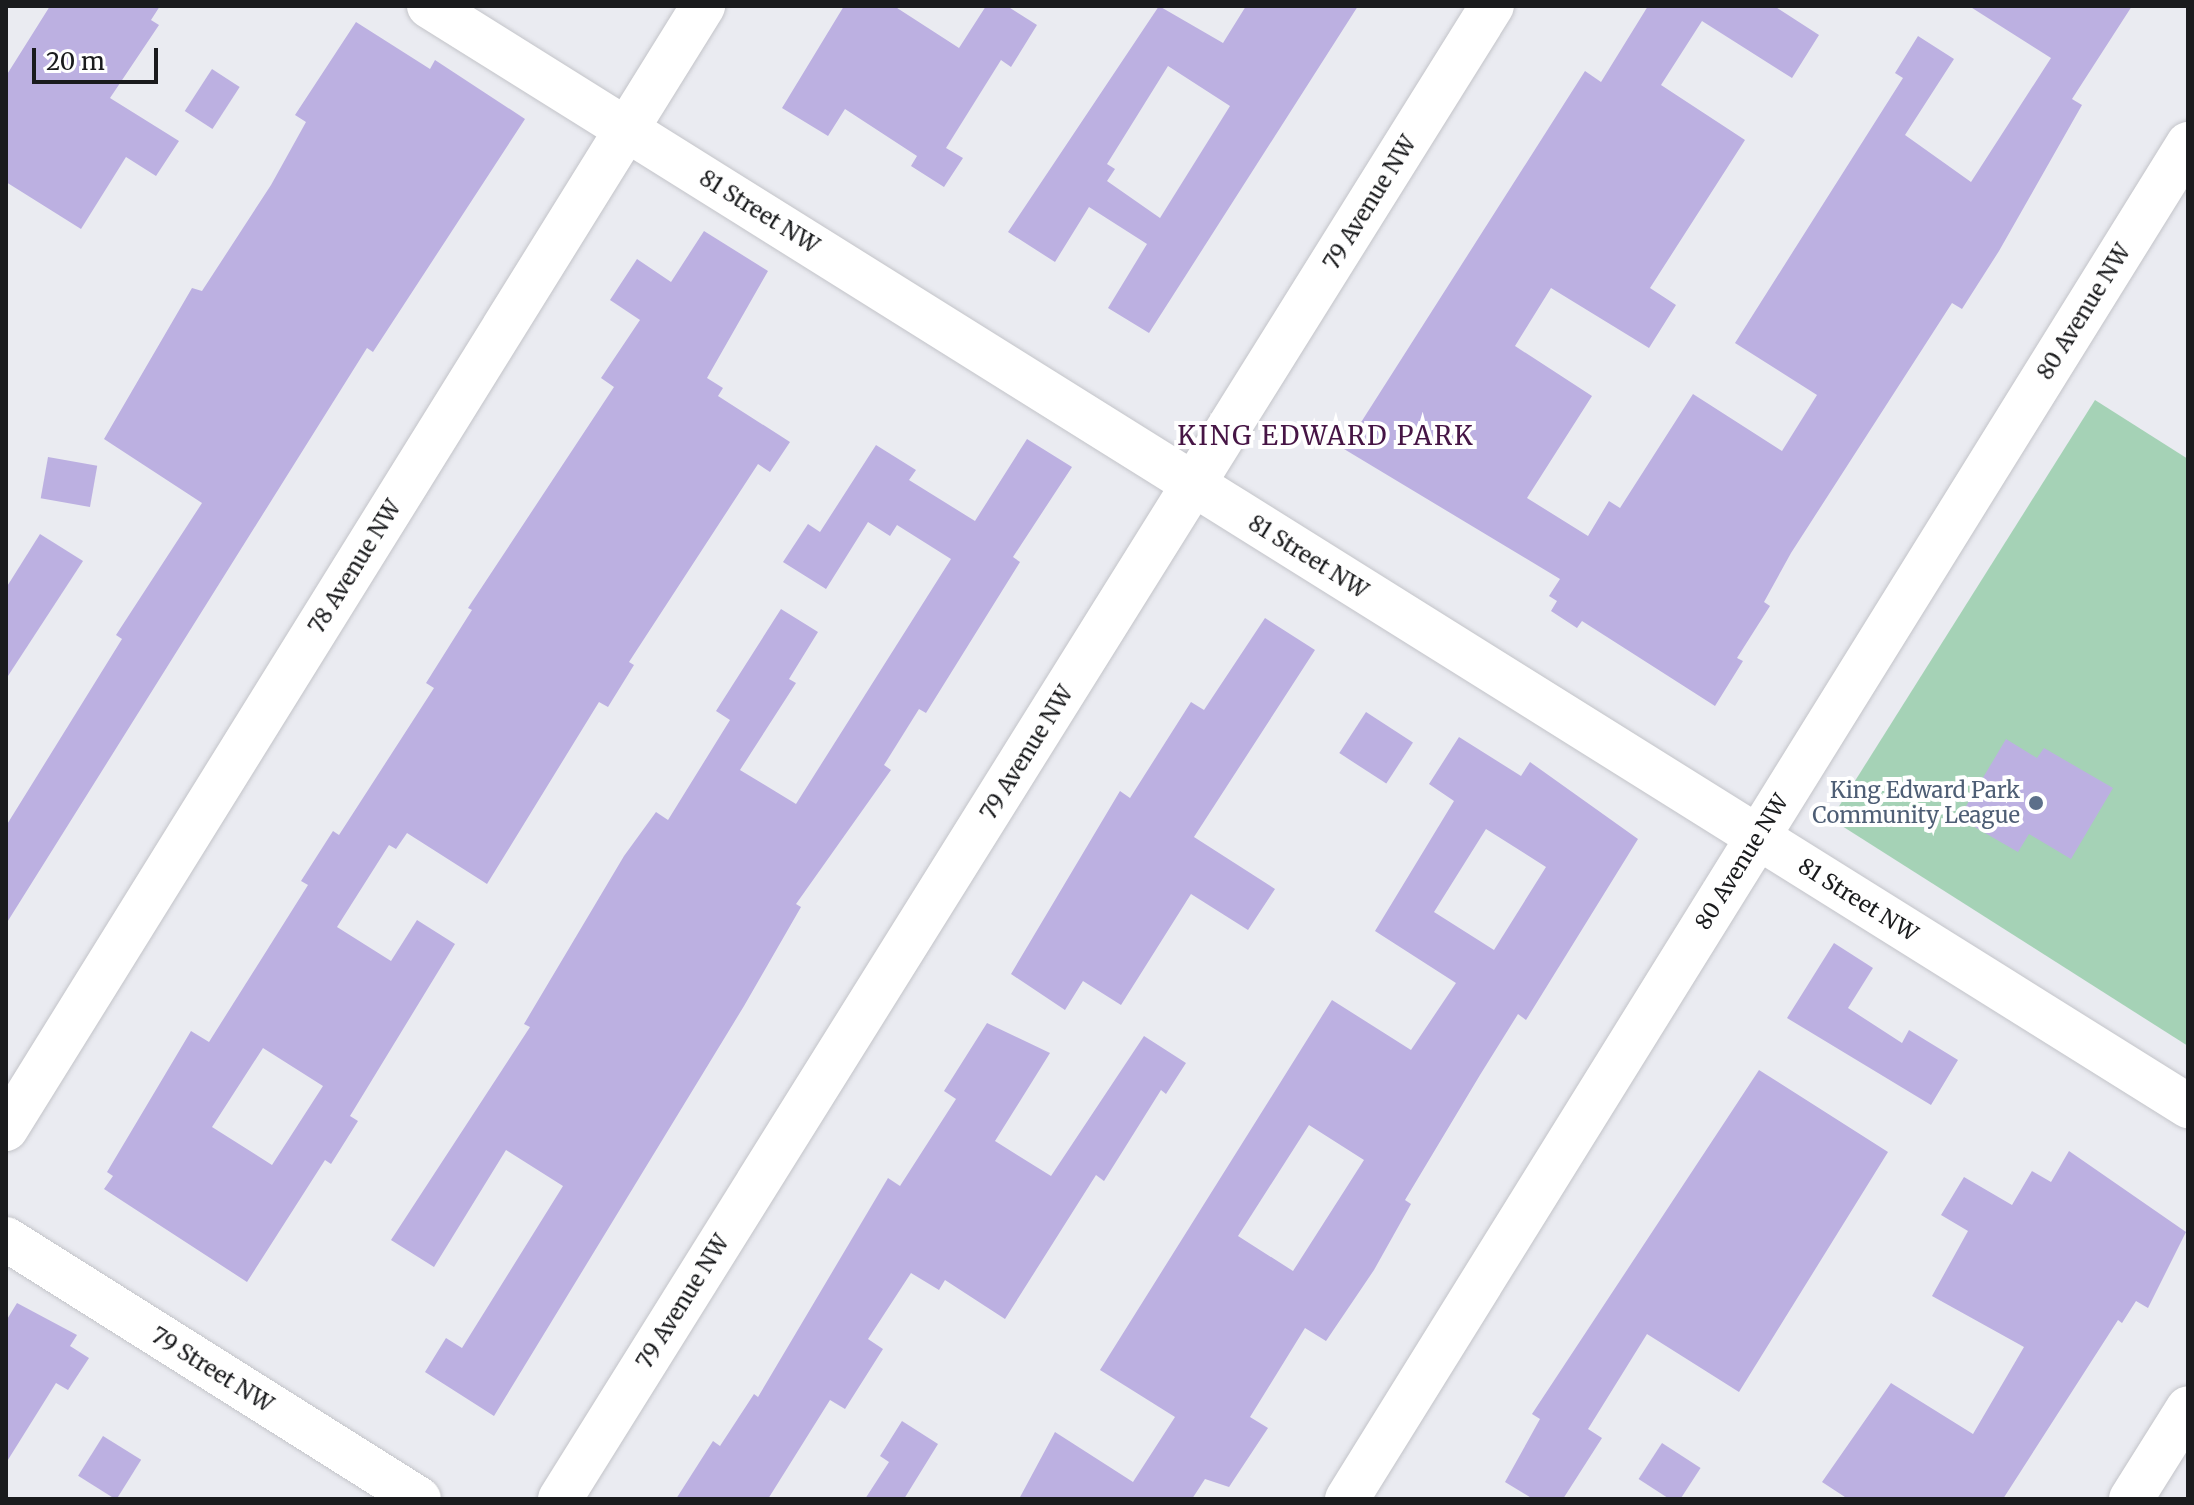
<!DOCTYPE html>
<html>
<head>
<meta charset="utf-8">
<style>
  body { margin:0 }
  #map { position:relative; width:2194px; height:1505px; overflow:hidden; background:#eaebf1; font-family:Merriweather,serif }
  div>[style] { position:absolute }
  .green>* { inset:0; background:#a5d2b6 }
  .building>* { inset:0; background:#bcb0e1; transform-origin:0 0 }
  .roads { filter:drop-shadow(0 0 2px #c3c4c9) drop-shadow(0 0 2px #c3c4c9) }
  .minor>* { height:44px; margin:-22px; padding:0 22px; transform-origin:22px; border-radius:22px; background:#fff }
  .dots>* { width:22px; height:22px; translate:-50% -50%; box-sizing:border-box; border:4px solid #fff; border-radius:50% }
  span { translate:-50% -50%; white-space:nowrap; text-align:center; line-height:1.15; -webkit-text-stroke:8px #fff; paint-order:stroke }
  .street-label { font-size:22px; color:#1a1b1d }
  .service-label { font-size:22px; color:#4e5e75 }
  .right { translate:-100% -50%; text-align:right }
  .quarter-label { font-size:26px; color:#461545; letter-spacing:2px }
  .frame { position:absolute; inset:0; border:8px solid #1a1b1d; pointer-events:none }
  .scale { position:absolute; left:32px; top:48px; width:126px; height:36px; box-sizing:border-box; border:4px solid #1a1b1d; border-top:0; padding-left:10px; font-size:24px; line-height:28px; white-space:nowrap; color:#1a1b1d; -webkit-text-stroke:6px #fff; paint-order:stroke }
</style>
</head>
<body>
<div id="map">
  <div class="green">
    <div style="clip-path:polygon(2095px 400px,2188px 459px,2188px 1046px,1831px 819px)"></div>
  </div>
  <div class="building">
    <div style="clip-path:polygon(50px 6px,160px 6px,151px 20px,159px 25px,110px 98px,179px 141px,156px 176px,126px 157px,81px 229px,6px 182px,6px 76px)"></div>
    <div style="clip-path:polygon(844px 6px,894px 6px,959px 48px,986px 6px,1007px 6px,1037px 25px,1011px 67px,1001px 60px,946px 148px,963px 158px,944px 187px,911px 166px,917px 156px,845px 109px,828px 136px,782px 108px)"></div>
    <div style="clip-path:polygon(evenodd,1159px 6px,1223px 43px,1246px 6px,1358px 6px,1149px 333px,1108px 308px,1147px 244px,1089px 207px,1055px 262px,1008px 232px,1159px 6px,1168px 66px,1230px 106px,1160px 218px,1107px 181px,1115px 169px,1107px 164px,1168px 66px)"></div>
    <div style="clip-path:polygon(1648px 6px,1774px 6px,1819px 35px,1792px 78px,1702px 21px,1661px 85px,1745px 140px,1650px 288px,1676px 305px,1649px 348px,1551px 288px,1515px 346px,1592px 396px,1527px 498px,1588px 536px,1609px 501px,1620px 508px,1693px 394px,1782px 451px,1817px 395px,1735px 343px,1903px 78px,1895px 73px,1918px 36px,1954px 59px,1905px 135px,1971px 182px,2051px 58px,1969px 6px,2132px 6px,2072px 99px,2082px 105px,1999px 251px,1962px 309px,1952px 303px,1791px 553px,1764px 602px,1770px 606px,1737px 658px,1743px 661px,1715px 706px,1582px 621px,1577px 628px,1551px 611px,1557px 601px,1549px 596px,1560px 579px,1344px 449px,1585px 71px,1601px 82px)"></div>
    <div style="clip-path:polygon(356px 22px,430px 69px,435px 60px,525px 119px,373px 352px,367px 348px,6px 924px,6px 826px,122px 639px,116px 635px,202px 503px,104px 439px,192px 288px,202px 291px,271px 185px,306px 122px,295px 115px)"></div>
    <div style="left:212px;top:69px;width:33px;height:50px;rotate:33deg"></div>
    <div style="clip-path:polygon(evenodd,704px 231px,768px 271px,707px 378px,723px 388px,718px 396px,790px 442px,770px 472px,758px 464px,629px 662px,634px 665px,608px 707px,599px 702px,487px 884px,407px 833px,396px 849px,389px 845px,337px 927px,391px 961px,417px 920px,455px 944px,350px 1116px,358px 1121px,331px 1164px,325px 1160px,247px 1282px,104px 1189px,113px 1176px,107px 1172px,191px 1031px,209px 1042px,308px 885px,301px 881px,333px 831px,339px 835px,434px 688px,426px 683px,472px 610px,468px 608px,614px 387px,601px 378px,640px 320px,610px 300px,637px 259px,671px 282px,704px 231px,263px 1048px,323px 1086px,272px 1165px,212px 1127px,263px 1048px)"></div>
    <div style="clip-path:polygon(1027px 439px,1072px 467px,1013px 557px,1020px 562px,926px 713px,919px 709px,884px 765px,891px 770px,796px 904px,801px 907px,744px 1006px,494px 1416px,425px 1372px,446px 1338px,462px 1348px,563px 1186px,506px 1150px,434px 1267px,391px 1240px,530px 1027px,524px 1024px,624px 856px,656px 812px,668px 820px,730px 720px,716px 711px,781px 609px,818px 632px,789px 679px,796px 683px,740px 770px,796px 804px,951px 559px,897px 525px,890px 536px,868px 522px,826px 589px,783px 562px,808px 524px,820px 532px,876px 445px,916px 470px,909px 480px,975px 521px)"></div>
    <div style="left:48px;top:457px;width:50px;height:42px;rotate:10deg"></div>
    <div style="clip-path:polygon(40px 534px,83px 561px,6px 679px,6px 588px)"></div>
    <div style="clip-path:polygon(1265px 618px,1315px 650px,1194px 837px,1275px 889px,1248px 930px,1191px 894px,1121px 1005px,1083px 981px,1065px 1010px,1011px 974px,1120px 791px,1130px 798px,1191px 702px,1204px 710px)"></div>
    <div style="left:1366px;top:712px;width:56px;height:49px;rotate:33deg"></div>
    <div style="clip-path:polygon(evenodd,1459px 737px,1521px 776px,1530px 762px,1638px 839px,1526px 1020px,1518px 1014px,1480px 1075px,1405px 1200px,1411px 1204px,1374px 1270px,1326px 1341px,1305px 1328px,1250px 1417px,1268px 1428px,1229px 1487px,1205px 1479px,1192px 1499px,1019px 1499px,1055px 1432px,1133px 1482px,1175px 1417px,1100px 1370px,1332px 1000px,1411px 1050px,1456px 983px,1375px 931px,1454px 801px,1429px 784px,1459px 737px,1486px 829px,1546px 867px,1494px 950px,1434px 912px,1486px 829px,1459px 737px,1309px 1125px,1364px 1160px,1293px 1271px,1238px 1236px,1309px 1125px)"></div>
    <div style="clip-path:polygon(2006px 739px,2037px 758px,2044px 748px,2113px 788px,2071px 859px,2029px 834px,2018px 852px,1959px 818px)"></div>
    <div style="clip-path:polygon(1834px 943px,1873px 968px,1848px 1008px,1902px 1043px,1909px 1030px,1958px 1060px,1931px 1105px,1787px 1018px)"></div>
    <div style="clip-path:polygon(987px 1023px,1050px 1053px,995px 1141px,1051px 1176px,1144px 1036px,1186px 1063px,1166px 1094px,1161px 1090px,1104px 1181px,1096px 1175px,1005px 1319px,945px 1280px,939px 1290px,911px 1273px,868px 1339px,883px 1349px,845px 1409px,830px 1400px,768px 1499px,676px 1499px,713px 1441px,720px 1446px,754px 1394px,758px 1397px,888px 1178px,900px 1186px,956px 1099px,944px 1091px)"></div>
    <div style="clip-path:polygon(1759px 1070px,1888px 1152px,1739px 1392px,1647px 1334px,1588px 1429px,1602px 1438px,1563px 1499px,1533px 1499px,1505px 1482px,1540px 1419px,1532px 1414px)"></div>
    <div style="clip-path:polygon(2069px 1151px,2186px 1232px,2148px 1308px,2136px 1301px,2122px 1323px,2118px 1320px,2003px 1499px,1848px 1499px,1822px 1482px,1891px 1383px,1973px 1434px,2024px 1347px,1932px 1296px,1968px 1231px,1941px 1215px,1964px 1177px,2012px 1205px,2032px 1171px,2051px 1182px)"></div>
    <div style="clip-path:polygon(17px 1303px,77px 1335px,70px 1346px,89px 1358px,68px 1390px,56px 1383px,6px 1463px,6px 1321px)"></div>
    <div style="clip-path:polygon(902px 1421px,938px 1444px,904px 1499px,865px 1499px,889px 1462px,880px 1456px)"></div>
    <div style="left:103px;top:1436px;width:45px;height:47px;rotate:32deg"></div>
    <div style="left:1662px;top:1443px;width:46px;height:43px;rotate:33deg"></div>
  </div>
  <div class="roads">
    <div class="minor">
      <div style="left:429px;top:6px;width:2075px;rotate:32.02deg"></div>
      <div style="left:6px;top:1129px;width:1322px;rotate:-58.17deg"></div>
      <div style="left:6px;top:1239px;width:488px;rotate:32.2deg"></div>
      <div style="left:560px;top:1499px;width:1760px;rotate:-58.03deg"></div>
      <div style="left:1347px;top:1499px;width:1595px;rotate:-58.17deg"></div>
      <div style="left:2131px;top:1499px;width:107px;rotate:-57.9deg"></div>
    </div>
  </div>
  <div class="dots">
    <div style="left:2036px;top:803px;background:#5c6f8a"></div>
  </div>
  <div class="street-label">
    <span style="left:1370px;top:203px;rotate:-58deg">79 Avenue NW</span>
    <span style="left:759px;top:212px;rotate:32deg">81 Street NW</span>
    <span style="left:2084px;top:312px;rotate:-58deg">80 Avenue NW</span>
    <span style="left:1308px;top:557px;rotate:32deg">81 Street NW</span>
    <span style="left:355px;top:567px;rotate:-58deg">78 Avenue NW</span>
    <span style="left:1027px;top:753px;rotate:-58deg">79 Avenue NW</span>
    <span style="left:1742px;top:862px;rotate:-58deg">80 Avenue NW</span>
    <span style="left:1858px;top:900px;rotate:32deg">81 Street NW</span>
    <span style="left:683px;top:1302px;rotate:-58deg">79 Avenue NW</span>
    <span style="left:212px;top:1370px;rotate:32deg">79 Street NW</span>
  </div>
  <div class="service-label">
    <span class="right" style="left:2020px;top:803px">King Edward Park<br>Community League</span>
  </div>
  <div class="quarter-label">
    <span style="left:1326px;top:436px">KING EDWARD PARK</span>
  </div>
  <div class="frame"></div>
  <div class="scale">20 m</div>
</div>
</body>
</html>
